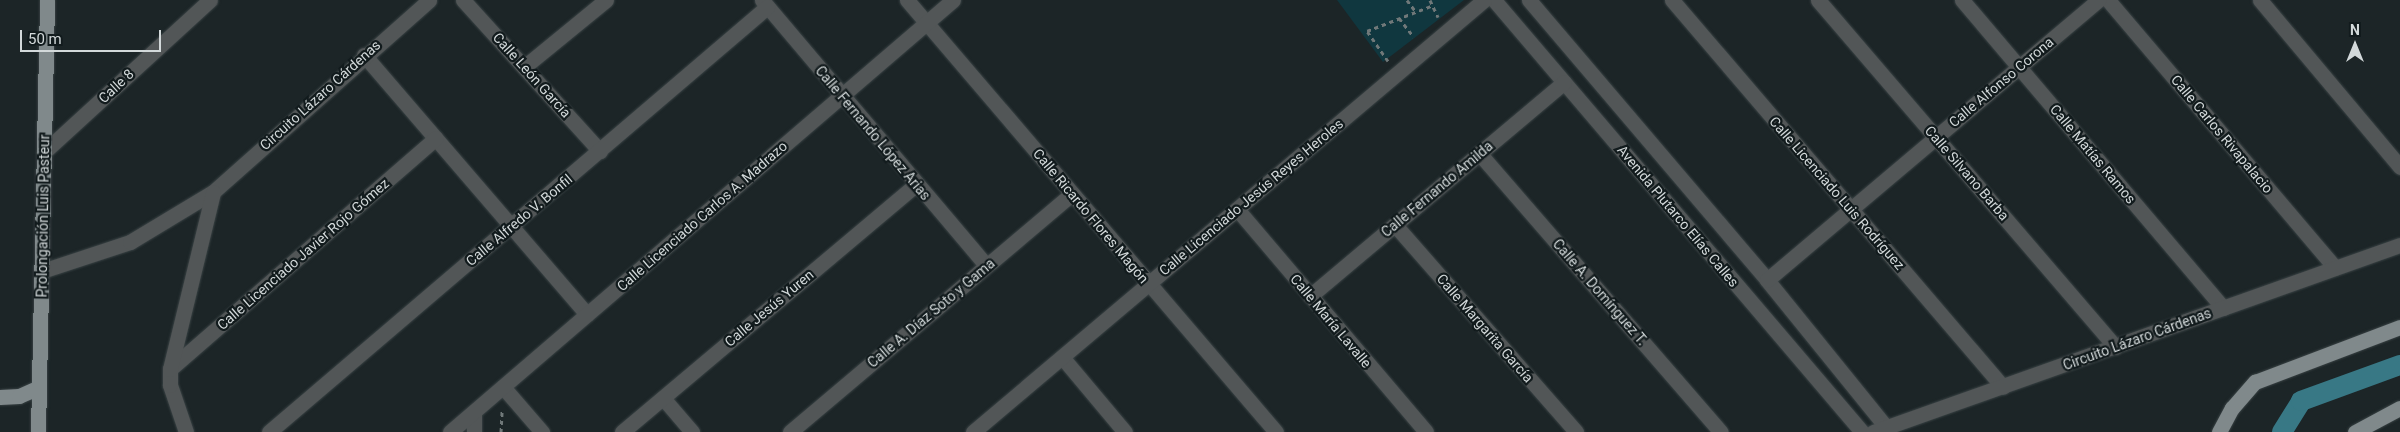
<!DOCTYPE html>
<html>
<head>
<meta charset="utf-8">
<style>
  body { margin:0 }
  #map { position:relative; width:2400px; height:432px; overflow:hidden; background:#1c2527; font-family:Roboto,sans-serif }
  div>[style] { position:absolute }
  .green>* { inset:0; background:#10373f }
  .canal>* { height:20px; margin:-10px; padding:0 10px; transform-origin:10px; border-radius:10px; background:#387885 }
  .path>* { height:3px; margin-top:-1.5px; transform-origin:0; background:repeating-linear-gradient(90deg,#707879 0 4px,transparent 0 8px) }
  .roads { filter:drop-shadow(0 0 1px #394244) drop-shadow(0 0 1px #394244) }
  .minor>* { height:15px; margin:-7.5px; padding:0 7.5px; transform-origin:7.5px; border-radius:7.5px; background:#525657 }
  .major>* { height:15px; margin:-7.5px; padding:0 7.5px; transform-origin:7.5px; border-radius:7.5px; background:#80898b }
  span { translate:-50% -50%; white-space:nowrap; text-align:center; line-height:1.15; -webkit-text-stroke:4.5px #121b1d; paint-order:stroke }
  .street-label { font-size:14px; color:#d3d9da }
  .north { position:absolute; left:2330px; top:20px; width:50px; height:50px; -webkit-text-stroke:4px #121b1d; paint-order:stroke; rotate:0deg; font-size:14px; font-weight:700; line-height:20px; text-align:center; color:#d3d9da }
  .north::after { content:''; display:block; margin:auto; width:18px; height:22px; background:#d3d9da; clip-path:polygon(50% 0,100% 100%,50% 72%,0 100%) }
  .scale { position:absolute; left:20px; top:30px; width:141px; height:22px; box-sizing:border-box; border:2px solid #d3d9da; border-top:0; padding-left:6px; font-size:15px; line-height:18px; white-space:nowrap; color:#d3d9da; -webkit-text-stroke:4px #121b1d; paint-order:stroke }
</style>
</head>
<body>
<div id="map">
  <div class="green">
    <div style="clip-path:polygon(1337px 0,1464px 0,1383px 62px)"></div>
  </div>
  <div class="canal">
    <div style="left:2282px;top:432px;width:36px;rotate:-58deg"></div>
    <div style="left:2301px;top:401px;width:105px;rotate:-20deg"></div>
  </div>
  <div class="path">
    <div style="left:1407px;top:0;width:15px;rotate:53deg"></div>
    <div style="left:1430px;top:0;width:19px;rotate:65deg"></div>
    <div style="left:1399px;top:18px;width:24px;rotate:52deg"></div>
    <div style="left:1388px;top:61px;width:37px;rotate:-125deg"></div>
    <div style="left:1367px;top:31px;width:69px;rotate:-21.3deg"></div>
    <div style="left:501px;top:432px;width:22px;rotate:-87deg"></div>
  </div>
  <div class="roads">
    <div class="minor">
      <div style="left:463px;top:0;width:204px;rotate:47.8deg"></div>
      <div style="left:762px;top:0;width:347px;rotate:49.8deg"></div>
      <div style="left:907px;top:0;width:568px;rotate:49.5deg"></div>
      <div style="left:1494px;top:0;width:567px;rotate:49.57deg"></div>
      <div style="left:1529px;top:0;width:367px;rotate:49.6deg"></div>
      <div style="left:1767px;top:280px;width:189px;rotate:51deg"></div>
      <div style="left:1886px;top:427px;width:5px;rotate:90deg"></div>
      <div style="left:1672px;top:0;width:509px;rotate:49.46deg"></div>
      <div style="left:1818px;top:0;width:457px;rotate:49.4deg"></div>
      <div style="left:1962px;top:0;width:404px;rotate:49.7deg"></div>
      <div style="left:2108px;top:0;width:351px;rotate:49.7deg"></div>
      <div style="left:2260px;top:0;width:218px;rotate:50deg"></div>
      <div style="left:364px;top:55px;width:342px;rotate:49.3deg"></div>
      <div style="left:524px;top:67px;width:106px;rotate:-39.3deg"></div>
      <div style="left:44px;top:152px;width:225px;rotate:-42.5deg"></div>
      <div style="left:1479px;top:153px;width:369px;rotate:49.1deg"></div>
      <div style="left:1237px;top:209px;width:292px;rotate:49.7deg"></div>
      <div style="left:1395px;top:225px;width:275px;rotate:48.8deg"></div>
      <div style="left:42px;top:271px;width:93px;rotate:-18.2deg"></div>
      <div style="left:130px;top:242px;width:97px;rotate:-31.1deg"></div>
      <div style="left:213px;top:192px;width:289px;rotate:-41.6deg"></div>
      <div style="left:1767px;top:280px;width:434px;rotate:-40.2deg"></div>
      <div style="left:1310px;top:296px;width:332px;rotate:-40.1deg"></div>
      <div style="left:1062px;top:357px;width:98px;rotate:50deg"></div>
      <div style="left:170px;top:369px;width:352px;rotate:-41deg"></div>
      <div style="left:503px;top:387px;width:60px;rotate:49.1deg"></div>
      <div style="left:663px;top:398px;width:45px;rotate:49.5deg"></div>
      <div style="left:474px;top:412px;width:20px;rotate:90deg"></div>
      <div style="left:186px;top:432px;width:50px;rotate:-108.8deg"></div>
      <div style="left:170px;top:385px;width:16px;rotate:-90deg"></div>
      <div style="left:170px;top:369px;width:182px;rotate:-76.3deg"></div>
      <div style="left:269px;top:432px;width:655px;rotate:-40.48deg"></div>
      <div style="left:450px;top:432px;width:663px;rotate:-40.66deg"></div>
      <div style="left:622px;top:432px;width:385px;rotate:-40.1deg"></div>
      <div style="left:790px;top:432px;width:369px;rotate:-40.2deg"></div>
      <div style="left:973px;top:432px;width:669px;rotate:-40.21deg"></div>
      <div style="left:1873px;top:432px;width:559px;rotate:-19.54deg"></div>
    </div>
    <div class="major">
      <div style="left:0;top:397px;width:19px;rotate:-3deg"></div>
      <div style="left:19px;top:396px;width:22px;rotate:-24deg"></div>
      <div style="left:38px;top:432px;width:432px;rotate:-88.8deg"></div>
      <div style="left:2219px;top:432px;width:27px;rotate:-62deg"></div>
      <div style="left:2232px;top:408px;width:35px;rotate:-49deg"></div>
      <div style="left:2255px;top:382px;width:155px;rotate:-20.8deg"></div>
      <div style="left:2355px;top:432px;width:51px;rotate:-28.1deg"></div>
    </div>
  </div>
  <div class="street-label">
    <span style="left:532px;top:75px;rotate:48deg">Calle León García</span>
    <span style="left:2001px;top:82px;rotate:-40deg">Calle Alfonso Corona</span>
    <span style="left:116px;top:86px;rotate:-43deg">Calle 8</span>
    <span style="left:320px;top:95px;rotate:-42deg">Circuito Lázaro Cárdenas</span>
    <span style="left:873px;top:133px;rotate:50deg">Calle Fernando López Arias</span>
    <span style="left:2222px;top:134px;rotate:50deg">Calle Carlos Rivapalacio</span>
    <span style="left:2093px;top:154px;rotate:50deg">Calle Matías Ramos</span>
    <span style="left:1967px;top:173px;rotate:49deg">Calle Silvano Barba</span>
    <span style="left:1437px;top:189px;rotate:-40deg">Calle Fernando Amilda</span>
    <span style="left:1837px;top:193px;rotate:49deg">Calle Licenciado Luis Rodríguez</span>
    <span style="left:1251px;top:197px;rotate:-40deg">Calle Licenciado Jesús Reyes Heroles</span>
    <span style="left:43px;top:216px;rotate:-89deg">Prolongación Luis Pasteur</span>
    <span style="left:702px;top:216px;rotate:-41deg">Calle Licenciado Carlos A. Madrazo</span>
    <span style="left:1091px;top:216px;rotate:50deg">Calle Ricardo Flores Magón</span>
    <span style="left:1678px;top:216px;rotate:50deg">Avenida Plutarco Elías Calles</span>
    <span style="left:519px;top:220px;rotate:-40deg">Calle Alfredo V. Bonfil</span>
    <span style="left:303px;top:254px;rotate:-41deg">Calle Licenciado Javier Rojo Gómez</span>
    <span style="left:1600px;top:292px;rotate:49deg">Calle A. Domínguez T.</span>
    <span style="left:769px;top:308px;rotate:-40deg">Calle Jesús Yuren</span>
    <span style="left:931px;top:313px;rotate:-40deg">Calle A. Díaz Soto y Gama</span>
    <span style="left:1331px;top:321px;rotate:50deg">Calle María Lavalle</span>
    <span style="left:1485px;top:328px;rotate:49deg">Calle Margarita García</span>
    <span style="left:2137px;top:339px;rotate:-20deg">Circuito Lázaro Cárdenas</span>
  </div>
  <div class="north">N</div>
  <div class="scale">50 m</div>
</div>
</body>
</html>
